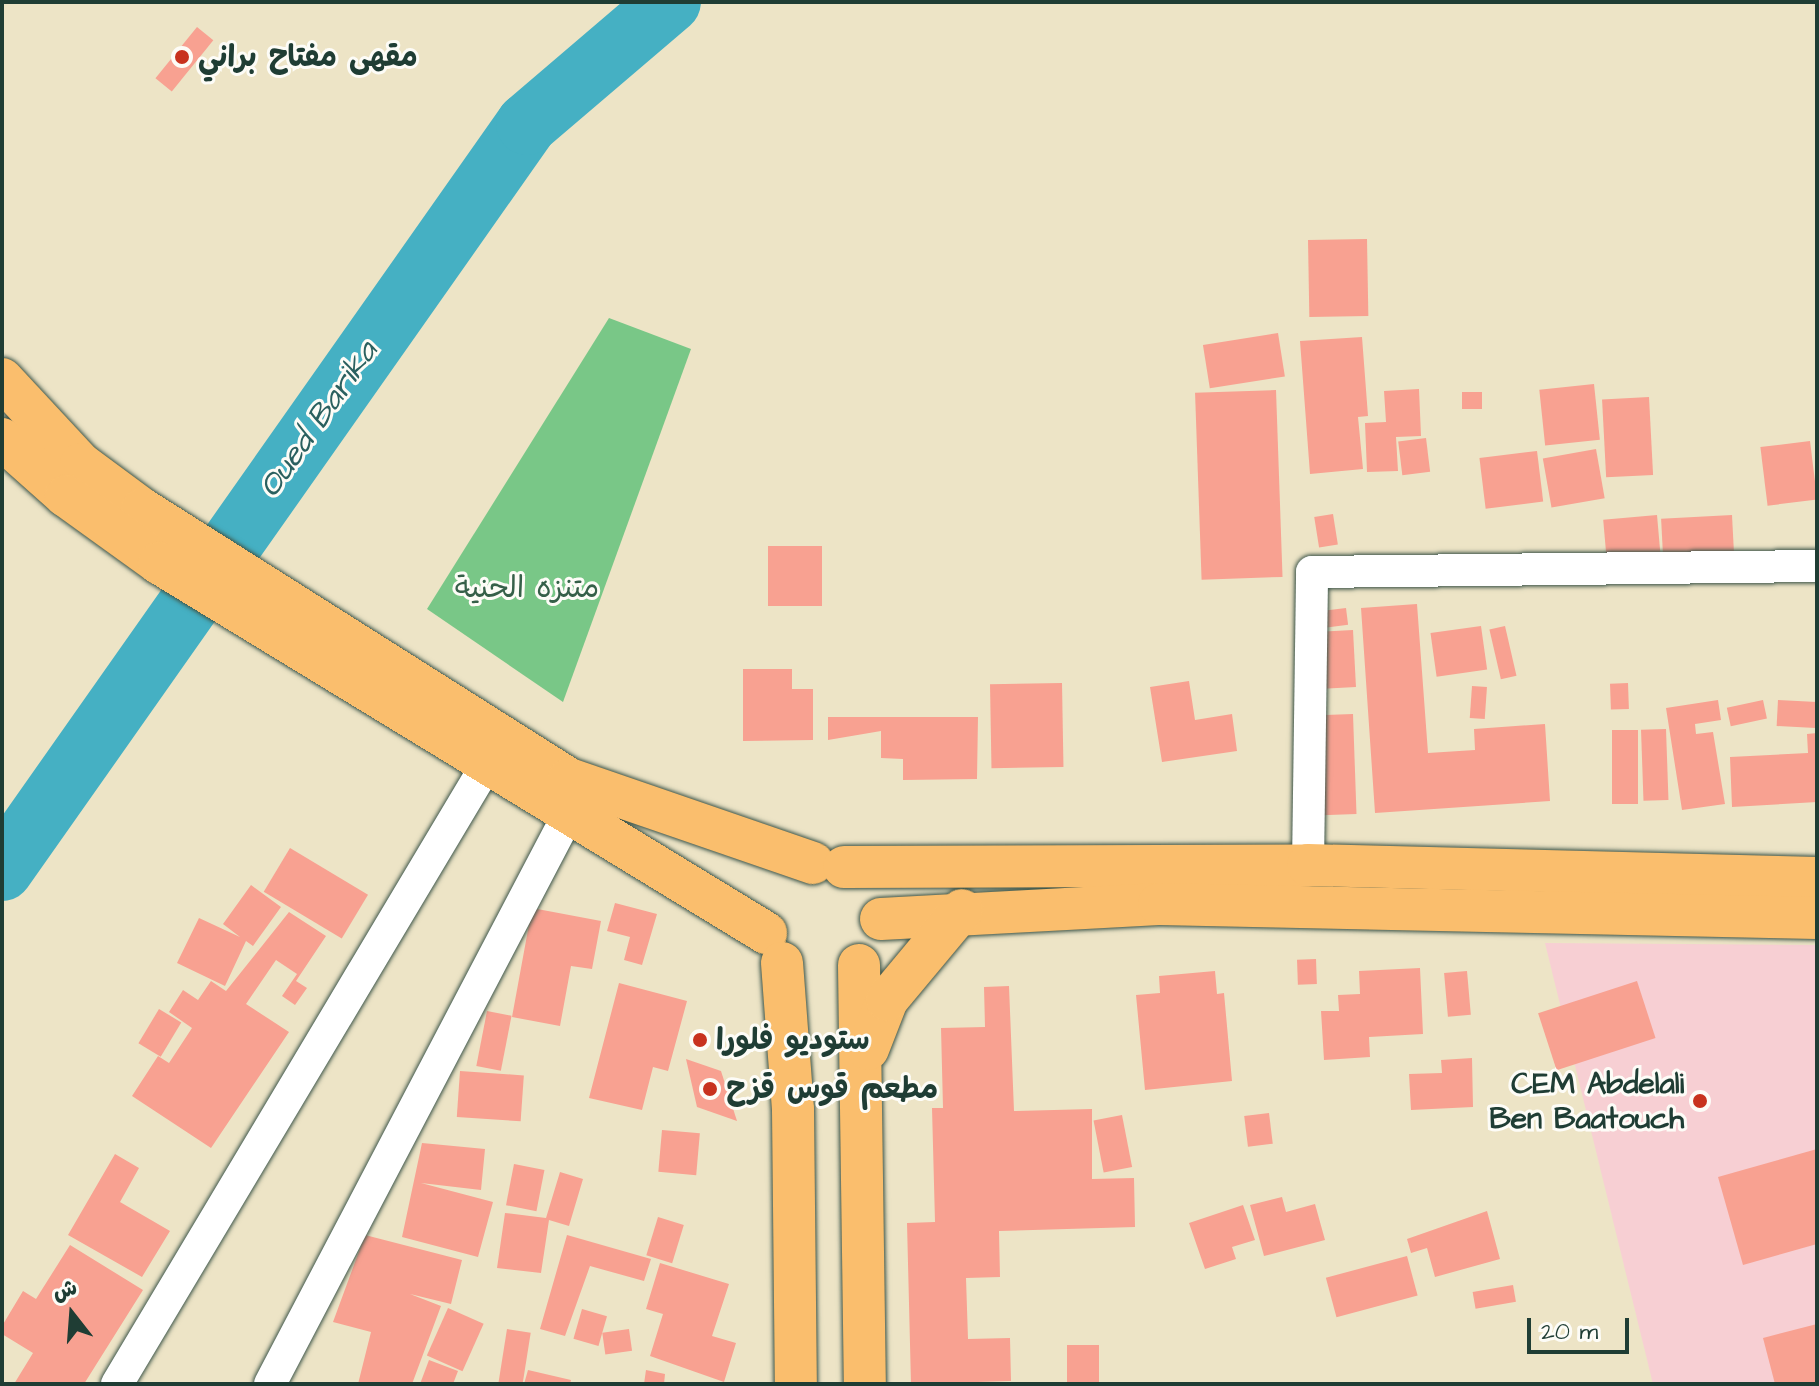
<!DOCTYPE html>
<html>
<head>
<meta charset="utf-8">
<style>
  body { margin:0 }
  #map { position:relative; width:1819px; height:1386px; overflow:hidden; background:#ede4c6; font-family:"Architects Daughter","Playpen Sans Arabic",sans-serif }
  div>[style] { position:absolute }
  .built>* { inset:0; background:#f7cfd3 }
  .green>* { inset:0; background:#79c787 }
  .river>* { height:62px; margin:-31px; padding:0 31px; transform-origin:31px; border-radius:31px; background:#45b0c3 }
  .building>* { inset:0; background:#f8a191; transform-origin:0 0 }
  .roads { filter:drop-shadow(0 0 2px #3e564a) drop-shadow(0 0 2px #3e564a) }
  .minor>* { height:32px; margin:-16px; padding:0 16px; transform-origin:16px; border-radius:16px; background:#fff }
  .major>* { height:42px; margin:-21px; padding:0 21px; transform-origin:21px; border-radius:21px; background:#fabe6d }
  .dots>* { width:22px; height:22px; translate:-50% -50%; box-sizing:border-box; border:4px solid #fdfcf7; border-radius:50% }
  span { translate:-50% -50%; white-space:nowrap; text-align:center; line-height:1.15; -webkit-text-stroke:6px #fdfcf7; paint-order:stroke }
  .poi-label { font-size:30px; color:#1f3d34; font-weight:700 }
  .left { translate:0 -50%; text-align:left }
  .right { translate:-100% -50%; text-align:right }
  .park-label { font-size:30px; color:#366049 }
  .water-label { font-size:32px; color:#2a605f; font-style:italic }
  .frame { position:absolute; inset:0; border:4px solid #1f3d34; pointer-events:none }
  .north { position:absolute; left:32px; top:1274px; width:80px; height:80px; -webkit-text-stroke:6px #fdfcf7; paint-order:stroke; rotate:343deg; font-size:22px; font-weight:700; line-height:32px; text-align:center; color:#1f3d34 }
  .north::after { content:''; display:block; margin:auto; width:28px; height:36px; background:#1f3d34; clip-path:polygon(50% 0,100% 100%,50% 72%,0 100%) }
  .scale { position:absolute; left:1527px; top:1318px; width:102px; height:36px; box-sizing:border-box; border:4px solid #1f3d34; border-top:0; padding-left:10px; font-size:24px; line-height:28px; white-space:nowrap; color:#1f3d34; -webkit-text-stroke:6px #fdfcf7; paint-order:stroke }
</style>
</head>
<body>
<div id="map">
  <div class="built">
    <div style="clip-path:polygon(1545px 943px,1817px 945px,1817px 1384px,1653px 1384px)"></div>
  </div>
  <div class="green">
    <div style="clip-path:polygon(609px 318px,691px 349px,563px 702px,427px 609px)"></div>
  </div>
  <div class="river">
    <div style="left:2px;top:870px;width:912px;rotate:-54.86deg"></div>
    <div style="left:527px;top:124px;width:188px;rotate:-40.5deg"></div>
  </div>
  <div class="building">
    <div style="left:197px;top:27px;width:21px;height:66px;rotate:39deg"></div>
    <div style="left:1367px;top:239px;width:77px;height:59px;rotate:89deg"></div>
    <div style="left:1278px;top:333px;width:44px;height:76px;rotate:81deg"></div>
    <div style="clip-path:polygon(1362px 337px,1368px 416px,1358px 417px,1363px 469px,1310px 474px,1300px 341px)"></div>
    <div style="left:1594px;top:384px;width:56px;height:55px;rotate:84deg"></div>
    <div style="clip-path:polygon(1419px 389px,1421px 436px,1396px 437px,1398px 471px,1367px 472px,1365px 423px,1386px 422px,1384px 391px)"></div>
    <div style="left:1276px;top:390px;width:187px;height:81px;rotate:88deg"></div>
    <div style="left:1462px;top:392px;width:20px;height:17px"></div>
    <div style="left:1649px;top:397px;width:78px;height:47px;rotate:87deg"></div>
    <div style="left:1426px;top:438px;width:34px;height:28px;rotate:83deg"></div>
    <div style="left:1810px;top:441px;width:59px;height:50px;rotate:83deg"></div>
    <div style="left:1596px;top:449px;width:50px;height:54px;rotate:80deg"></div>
    <div style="left:1537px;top:451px;width:51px;height:58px;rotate:83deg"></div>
    <div style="left:1333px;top:514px;width:31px;height:19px;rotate:81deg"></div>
    <div style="left:1657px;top:515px;width:57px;height:54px;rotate:85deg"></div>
    <div style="left:1732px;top:515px;width:54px;height:71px;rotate:87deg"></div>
    <div style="left:768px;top:546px;width:54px;height:60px"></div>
    <div style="clip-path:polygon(1417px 604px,1428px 753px,1475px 750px,1474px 729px,1545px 724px,1550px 801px,1375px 813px,1361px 608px)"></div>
    <div style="left:1346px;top:608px;width:17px;height:35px;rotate:83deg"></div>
    <div style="left:1481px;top:626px;width:44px;height:51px;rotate:82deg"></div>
    <div style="left:1505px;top:626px;width:51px;height:16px;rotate:77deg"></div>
    <div style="left:1353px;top:630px;width:57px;height:47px;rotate:87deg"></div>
    <div style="clip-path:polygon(743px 669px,792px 669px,792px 689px,813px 689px,813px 740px,743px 741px)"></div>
    <div style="clip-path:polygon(1189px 681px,1195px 720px,1232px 714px,1237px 751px,1162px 762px,1150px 687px)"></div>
    <div style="left:1062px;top:683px;width:84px;height:72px;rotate:89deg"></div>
    <div style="left:1628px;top:683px;width:26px;height:18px;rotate:88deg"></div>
    <div style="left:1472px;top:686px;width:15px;height:32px;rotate:4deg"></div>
    <div style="clip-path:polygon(1718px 700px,1721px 720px,1695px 724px,1696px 734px,1713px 732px,1725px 804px,1682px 810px,1666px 708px)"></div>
    <div style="left:1763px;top:700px;width:19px;height:37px;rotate:78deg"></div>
    <div style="left:1778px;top:700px;width:39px;height:26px;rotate:3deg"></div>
    <div style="left:1353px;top:714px;width:100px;height:42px;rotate:88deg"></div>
    <div style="clip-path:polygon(828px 717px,978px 717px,977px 779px,903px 780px,903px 759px,881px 758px,881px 731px,828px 740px)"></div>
    <div style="left:1666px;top:729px;width:71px;height:25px;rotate:88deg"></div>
    <div style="left:1612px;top:730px;width:26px;height:74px"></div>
    <div style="clip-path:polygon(1817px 733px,1817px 802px,1732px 807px,1730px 757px,1808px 753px,1807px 734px)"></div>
    <div style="left:290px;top:848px;width:91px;height:51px;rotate:31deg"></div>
    <div style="clip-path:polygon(251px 885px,281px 907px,253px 946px,246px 941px,225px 986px,177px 963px,199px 918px,240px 937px,223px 924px)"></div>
    <div style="clip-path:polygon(615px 903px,657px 914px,642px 965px,624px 960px,630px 937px,607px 931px)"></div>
    <div style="clip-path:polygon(532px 908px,601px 921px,592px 969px,571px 966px,560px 1026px,512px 1017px)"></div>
    <div style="clip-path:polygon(289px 912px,326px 936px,296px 981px,307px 988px,295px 1005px,282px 996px,297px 974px,276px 960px,246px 1004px,289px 1032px,211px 1148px,132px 1096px,158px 1056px,169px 1063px,192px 1028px,169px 1012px,183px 990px,198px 1000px,211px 981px,226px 991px)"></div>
    <div style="left:1316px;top:959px;width:25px;height:19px;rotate:88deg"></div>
    <div style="clip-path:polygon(1420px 968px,1423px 1034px,1369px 1037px,1370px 1057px,1324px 1060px,1321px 1011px,1339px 1011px,1338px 995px,1360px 994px,1359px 971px)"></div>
    <div style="clip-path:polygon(1215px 971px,1217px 994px,1224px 993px,1232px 1081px,1145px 1090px,1136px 995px,1160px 993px,1159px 976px)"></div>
    <div style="left:1467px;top:971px;width:44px;height:23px;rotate:85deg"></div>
    <div style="left:1637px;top:981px;width:60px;height:104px;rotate:72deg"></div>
    <div style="clip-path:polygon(619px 983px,687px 1001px,668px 1071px,653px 1067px,642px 1110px,589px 1098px)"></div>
    <div style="clip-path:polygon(1009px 986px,1014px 1111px,1092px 1109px,1092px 1179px,1134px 1178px,1135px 1227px,999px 1231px,1000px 1277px,966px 1278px,968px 1339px,1010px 1338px,1011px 1381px,911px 1384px,907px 1223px,935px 1222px,932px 1108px,943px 1108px,941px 1028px,985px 1027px,984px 987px)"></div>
    <div style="left:159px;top:1009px;width:26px;height:40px;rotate:31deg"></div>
    <div style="left:487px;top:1011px;width:25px;height:56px;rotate:11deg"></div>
    <div style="clip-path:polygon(1472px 1058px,1473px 1107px,1411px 1110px,1409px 1074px,1442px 1073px,1441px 1060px)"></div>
    <div style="clip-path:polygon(686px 1059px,721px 1071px,737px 1121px,697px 1107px)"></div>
    <div style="left:460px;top:1071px;width:64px;height:46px;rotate:4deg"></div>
    <div style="left:1269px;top:1113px;width:31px;height:25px;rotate:83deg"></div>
    <div style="left:1122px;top:1115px;width:53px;height:29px;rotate:79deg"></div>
    <div style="left:662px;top:1130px;width:38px;height:42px;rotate:5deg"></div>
    <div style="clip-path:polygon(422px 1143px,485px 1149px,481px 1190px,421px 1183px,493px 1202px,478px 1257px,402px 1237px)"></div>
    <div style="clip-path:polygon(1817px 1149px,1817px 1244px,1743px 1265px,1718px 1177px)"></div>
    <div style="clip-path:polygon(115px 1154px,139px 1168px,120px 1202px,170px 1231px,142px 1277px,68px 1235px)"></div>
    <div style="left:514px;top:1164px;width:31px;height:42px;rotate:11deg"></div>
    <div style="clip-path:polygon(560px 1172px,583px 1179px,569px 1226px,549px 1220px,541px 1273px,497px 1268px,505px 1213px,546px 1218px)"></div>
    <div style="clip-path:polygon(1282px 1197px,1286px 1212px,1315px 1204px,1325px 1240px,1264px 1256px,1250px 1205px)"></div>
    <div style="clip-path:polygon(1243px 1205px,1255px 1240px,1232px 1247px,1236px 1259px,1205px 1269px,1189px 1223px)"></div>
    <div style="clip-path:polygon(1487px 1211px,1500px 1259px,1435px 1277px,1427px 1248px,1411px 1253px,1407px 1239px)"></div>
    <div style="left:658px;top:1217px;width:27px;height:40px;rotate:17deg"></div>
    <div style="clip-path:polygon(365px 1235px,462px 1260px,451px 1304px,410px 1294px,441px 1306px,412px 1384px,358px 1384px,371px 1332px,333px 1322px)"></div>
    <div style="clip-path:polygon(567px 1235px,651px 1259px,644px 1281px,590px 1266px,565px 1336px,540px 1329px)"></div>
    <div style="clip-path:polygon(70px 1245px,143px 1290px,84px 1384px,14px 1384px,33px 1353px,2px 1334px,2px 1326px,23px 1291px,36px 1299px)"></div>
    <div style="left:1407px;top:1256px;width:41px;height:84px;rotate:75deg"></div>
    <div style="clip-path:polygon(660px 1263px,729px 1284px,712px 1336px,736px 1343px,724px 1382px,650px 1356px,663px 1314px,646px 1309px)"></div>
    <div style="left:1513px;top:1285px;width:17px;height:41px;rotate:80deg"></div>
    <div style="left:448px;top:1308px;width:39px;height:52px;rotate:24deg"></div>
    <div style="left:582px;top:1309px;width:26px;height:31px;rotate:16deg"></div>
    <div style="clip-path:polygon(1817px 1324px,1817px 1384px,1775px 1384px,1763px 1338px)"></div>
    <div style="left:507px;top:1329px;width:24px;height:56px;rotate:9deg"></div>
    <div style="left:629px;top:1329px;width:22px;height:27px;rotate:82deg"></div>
    <div style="left:1067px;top:1345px;width:32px;height:39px"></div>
    <div style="clip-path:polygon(429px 1360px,458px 1371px,453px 1384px,420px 1384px)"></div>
    <div style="clip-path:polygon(528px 1370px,571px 1380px,570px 1384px,524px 1384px)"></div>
    <div style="clip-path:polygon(646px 1370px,665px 1374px,664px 1384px,644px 1384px)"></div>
  </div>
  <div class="roads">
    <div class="minor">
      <div style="left:1308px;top:865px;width:293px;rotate:-89.2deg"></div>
      <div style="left:1312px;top:572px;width:505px;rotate:-0.68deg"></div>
      <div style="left:117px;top:1384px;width:720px;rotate:-59.16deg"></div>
      <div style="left:270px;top:1384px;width:640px;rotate:-62.35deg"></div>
    </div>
    <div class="major">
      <div style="left:2px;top:379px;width:116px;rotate:47.1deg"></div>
      <div style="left:81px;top:464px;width:76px;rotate:36.4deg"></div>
      <div style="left:142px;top:509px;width:505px;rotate:32.31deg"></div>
      <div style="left:569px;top:779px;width:258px;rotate:19deg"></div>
      <div style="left:2px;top:439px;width:86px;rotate:41.7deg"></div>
      <div style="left:66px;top:496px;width:115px;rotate:35.8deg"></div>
      <div style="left:159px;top:563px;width:711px;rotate:31.36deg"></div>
      <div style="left:844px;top:867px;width:464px;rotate:-0.2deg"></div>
      <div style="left:1308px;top:865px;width:509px;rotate:1.46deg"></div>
      <div style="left:881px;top:919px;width:278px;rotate:-3.1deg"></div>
      <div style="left:1159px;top:904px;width:658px;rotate:1.22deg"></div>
      <div style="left:782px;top:963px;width:147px;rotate:85.7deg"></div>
      <div style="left:793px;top:1110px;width:274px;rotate:89.4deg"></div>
      <div style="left:859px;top:965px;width:419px;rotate:89.2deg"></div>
      <div style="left:868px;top:1049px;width:53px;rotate:-68.8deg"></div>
      <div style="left:887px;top:1000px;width:117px;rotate:-50.2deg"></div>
    </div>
  </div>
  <div class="dots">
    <div style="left:182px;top:57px;background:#c8321e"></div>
    <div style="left:700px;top:1040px;background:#c8321e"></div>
    <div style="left:710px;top:1089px;background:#c8321e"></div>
    <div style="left:1700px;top:1101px;background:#c8321e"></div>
  </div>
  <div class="poi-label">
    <span class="left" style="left:198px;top:57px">مقهى مفتاح براني</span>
    <span class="left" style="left:716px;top:1040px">ستوديو فلورا</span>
    <span class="right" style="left:1684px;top:1101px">CEM Abdelali<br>Ben Baatouch</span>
    <span class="left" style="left:726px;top:1089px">مطعم قوس قزح</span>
  </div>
  <div class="park-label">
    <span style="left:527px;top:588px">متنزه الحنية</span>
  </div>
  <div class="water-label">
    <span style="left:319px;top:420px;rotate:-55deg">Oued Barika</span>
  </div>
  <div class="frame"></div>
  <div class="north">ش</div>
  <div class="scale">20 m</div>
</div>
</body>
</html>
